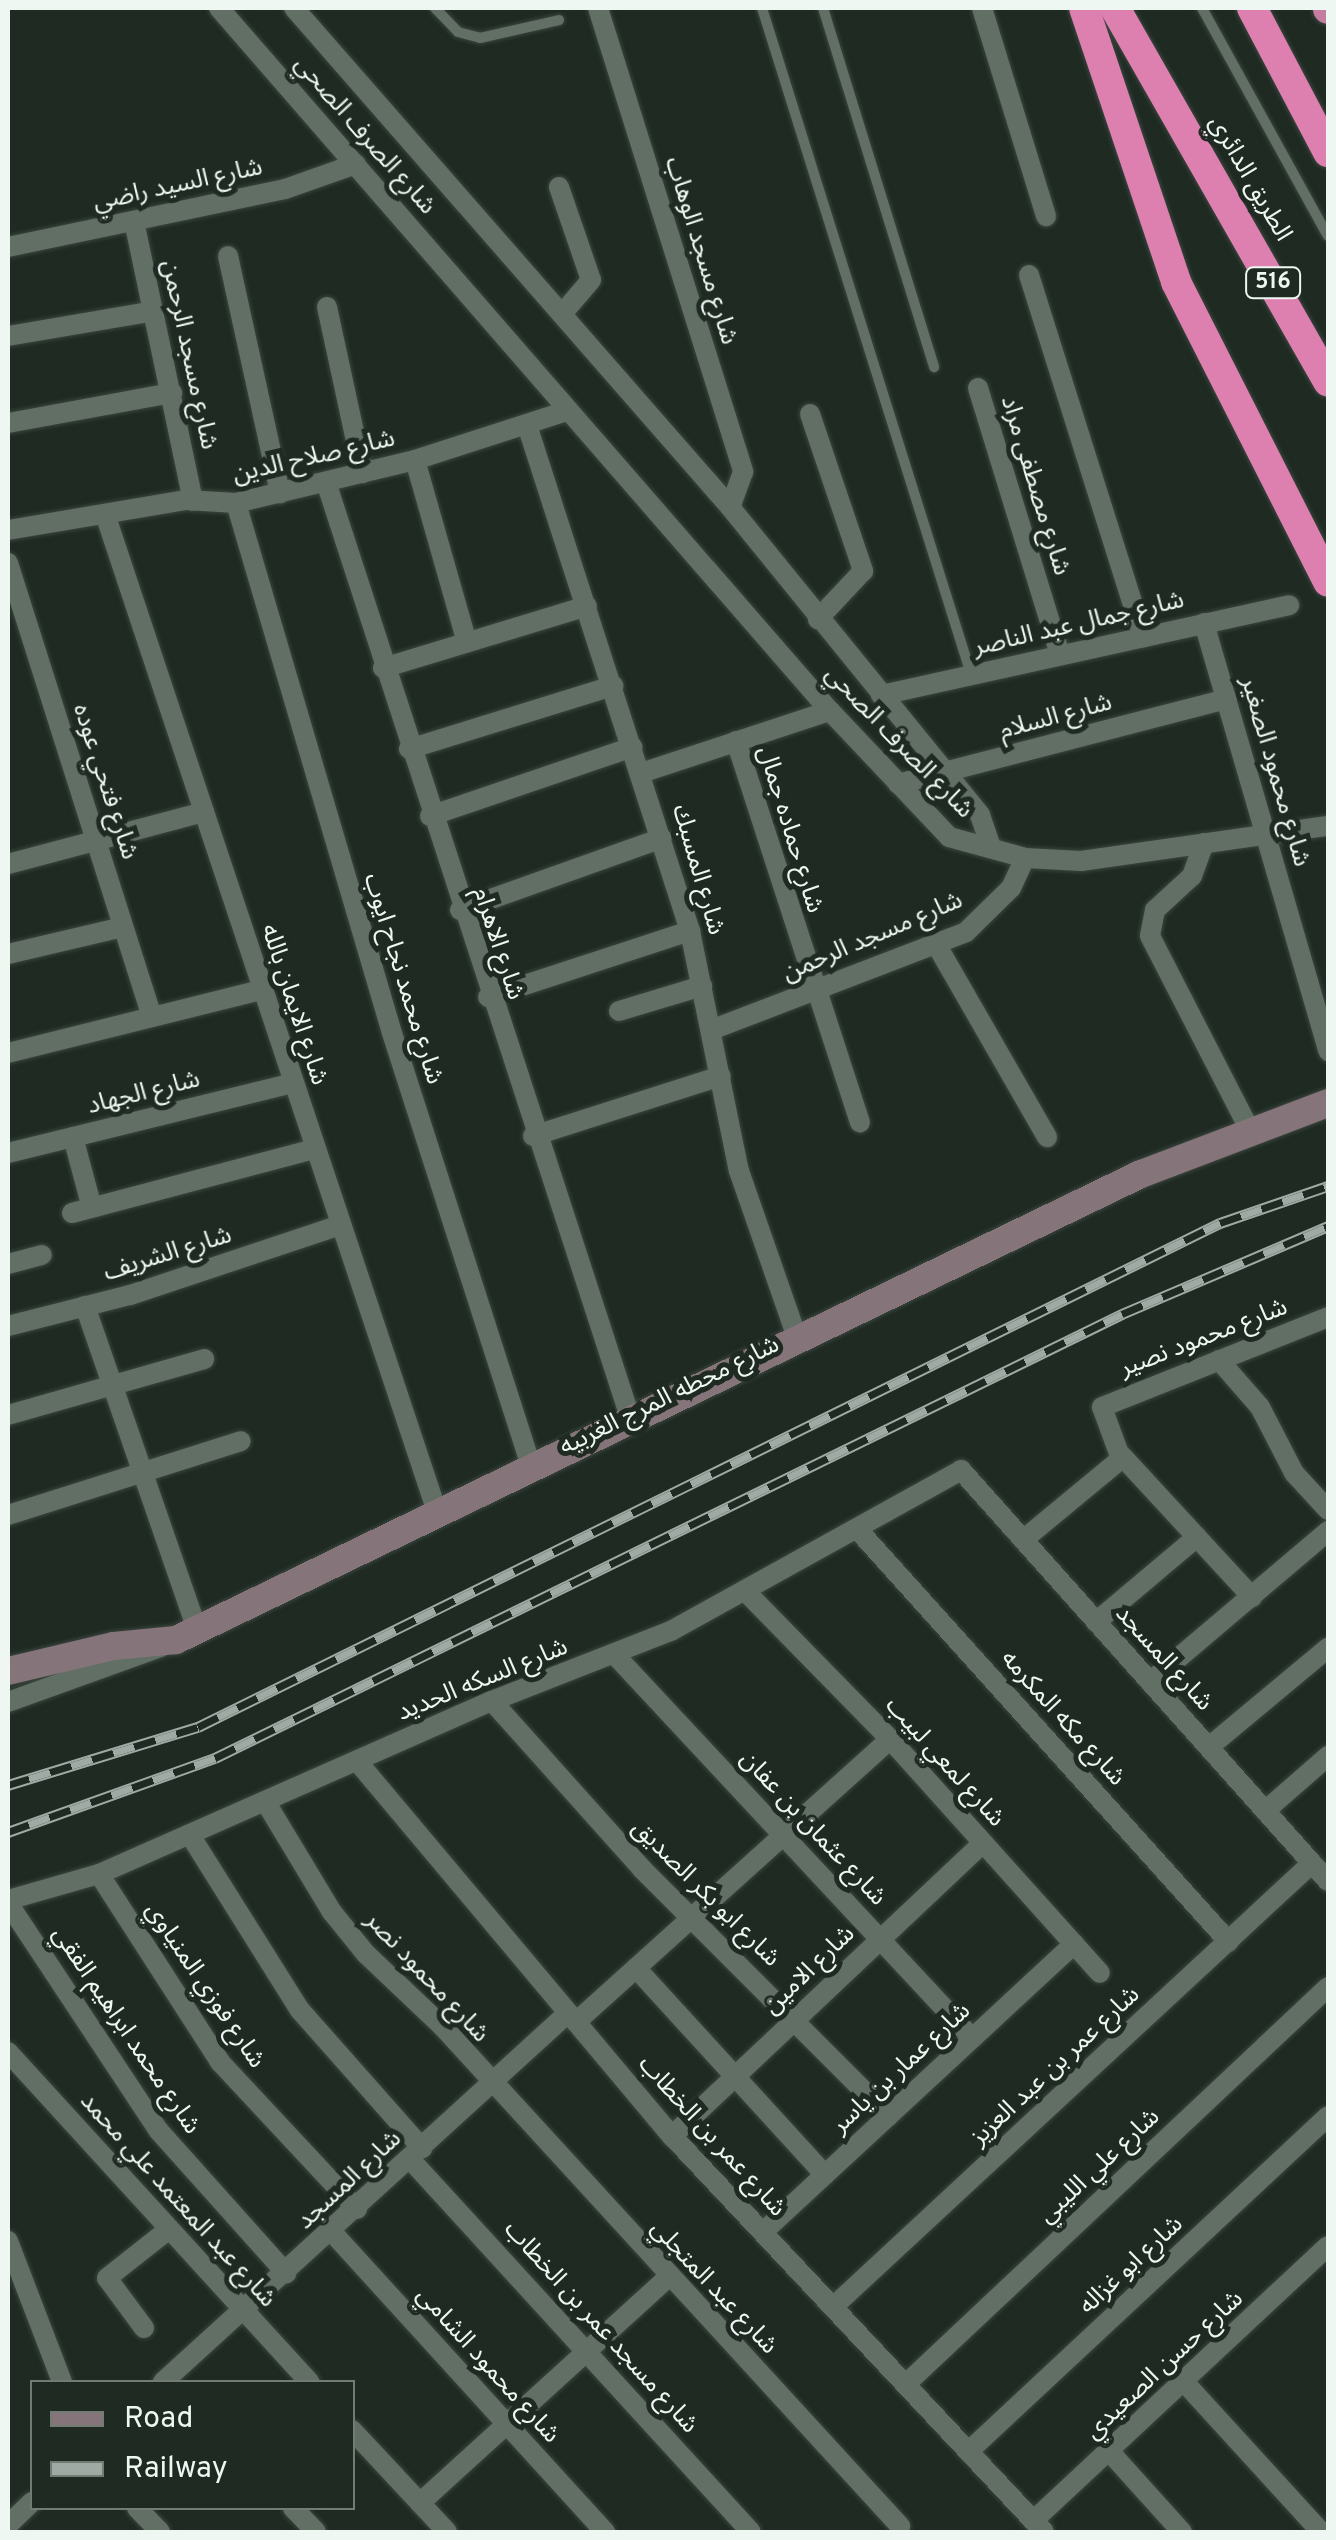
<!DOCTYPE html>
<html>
<head>
<meta charset="utf-8">
<style>
  body { margin:0 }
  #map { position:relative; width:1336px; height:2540px; overflow:hidden; background:#1e2a22; font-family:Overpass,"Noto Sans Arabic",sans-serif }
  div>[style] { position:absolute }
  .roads { filter:drop-shadow(0 0 2px #3b453e) drop-shadow(0 0 2px #3b453e) }
  .service>* { height:10px; margin:-5px; padding:0 5px; transform-origin:5px; border-radius:5px; background:#616f65 }
  .minor>* { height:20px; margin:-10px; padding:0 10px; transform-origin:10px; border-radius:10px; background:#616f65 }
  .secondary>* { height:28px; margin:-14px; padding:0 14px; transform-origin:14px; border-radius:14px; background:#86747b }
  .trunk>* { height:30px; margin:-15px; padding:0 15px; transform-origin:15px; border-radius:15px; background:#c47ca0 }
  .motorway>* { height:30px; margin:-15px; padding:0 15px; transform-origin:15px; border-radius:15px; background:#dd7faf }
  .rail>* { height:11px; margin-top:-5.5px; transform-origin:0; background:repeating-linear-gradient(90deg,#1e2a22 0 22px,#a0aaa4 0 44px); box-sizing:border-box; border-block:2px solid #a0aaa4 }
  span { translate:-50% -50%; white-space:nowrap; text-align:center; line-height:1.15; -webkit-text-stroke:10px #1e2a22; paint-order:stroke }
  .shield-label span { padding:2px 8px; background:#1e2a22; border:2px solid; border-radius:8px; -webkit-text-stroke-width:0 }
  .shield-label { font-size:22px; color:#eff7f2; font-weight:700 }
  .street-label { font-size:25px; color:#eff7f2 }
  .frame { position:absolute; inset:0; border:10px solid #eff7f2; pointer-events:none }
  .legend { position:absolute; left:30px; top:2380px; width:325px; height:130px; box-sizing:border-box; background:#1e2a22; border:2px solid #727c75; margin:0; padding:12px 18px; list-style:none; font-size:30px; color:#eff7f2 }
  .legend li { display:flex; align-items:center; gap:20px; height:50px }
  .legend b { width:50px; border:2px solid #727c75 }
</style>
</head>
<body>
<div id="map">
  <div class="roads">
    <div class="service">
      <div style="left:435px;top:8px;width:33px;rotate:46deg"></div>
      <div style="left:458px;top:32px;width:23px;rotate:15deg"></div>
      <div style="left:480px;top:38px;width:81px;rotate:-12.8deg"></div>
      <div style="left:762px;top:8px;width:698px;rotate:72.58deg"></div>
      <div style="left:823px;top:8px;width:376px;rotate:72.8deg"></div>
      <div style="left:1202px;top:8px;width:260px;rotate:61.1deg"></div>
    </div>
    <div class="minor">
      <div style="left:219px;top:8px;width:931px;rotate:49.01deg"></div>
      <div style="left:830px;top:711px;width:173px;rotate:46.6deg"></div>
      <div style="left:949px;top:837px;width:79px;rotate:15.4deg"></div>
      <div style="left:1025px;top:858px;width:56px;rotate:3.1deg"></div>
      <div style="left:1081px;top:861px;width:249px;rotate:-8.1deg"></div>
      <div style="left:294px;top:8px;width:663px;rotate:48.85deg"></div>
      <div style="left:730px;top:507px;width:397px;rotate:50.9deg"></div>
      <div style="left:980px;top:815px;width:34px;rotate:71deg"></div>
      <div style="left:598px;top:8px;width:486px;rotate:72.6deg"></div>
      <div style="left:743px;top:472px;width:37px;rotate:110deg"></div>
      <div style="left:982px;top:8px;width:218px;rotate:72.9deg"></div>
      <div style="left:559px;top:187px;width:98px;rotate:71deg"></div>
      <div style="left:591px;top:280px;width:45px;rotate:130.5deg"></div>
      <div style="left:134px;top:221px;width:286px;rotate:78.1deg"></div>
      <div style="left:8px;top:247px;width:283px;rotate:-11.8deg"></div>
      <div style="left:285px;top:189px;width:75px;rotate:-19.4deg"></div>
      <div style="left:228px;top:256px;width:243px;rotate:77.6deg"></div>
      <div style="left:1029px;top:275px;width:380px;rotate:72.5deg"></div>
      <div style="left:327px;top:307px;width:170px;rotate:77.8deg"></div>
      <div style="left:8px;top:336px;width:148px;rotate:-9.7deg"></div>
      <div style="left:978px;top:388px;width:279px;rotate:72.9deg"></div>
      <div style="left:810px;top:414px;width:166px;rotate:71.3deg"></div>
      <div style="left:863px;top:571px;width:66px;rotate:133.2deg"></div>
      <div style="left:8px;top:423px;width:167px;rotate:-10.4deg"></div>
      <div style="left:527px;top:425px;width:532px;rotate:72.14deg"></div>
      <div style="left:690px;top:931px;width:245px;rotate:78.5deg"></div>
      <div style="left:739px;top:1171px;width:174px;rotate:70.8deg"></div>
      <div style="left:415px;top:460px;width:189px;rotate:74.1deg"></div>
      <div style="left:326px;top:482px;width:983px;rotate:71.99deg"></div>
      <div style="left:236px;top:503px;width:552px;rotate:73.6deg"></div>
      <div style="left:392px;top:1033px;width:455px;rotate:72.2deg"></div>
      <div style="left:105px;top:514px;width:1052px;rotate:71.6deg"></div>
      <div style="left:8px;top:530px;width:181px;rotate:-9.6deg"></div>
      <div style="left:186px;top:500px;width:50px;rotate:3.4deg"></div>
      <div style="left:236px;top:503px;width:184px;rotate:-13.5deg"></div>
      <div style="left:415px;top:460px;width:160px;rotate:-17.9deg"></div>
      <div style="left:8px;top:563px;width:476px;rotate:72.4deg"></div>
      <div style="left:1204px;top:623px;width:446px;rotate:73.8deg"></div>
      <div style="left:383px;top:668px;width:213px;rotate:-16.9deg"></div>
      <div style="left:881px;top:695px;width:418px;rotate:-12.4deg"></div>
      <div style="left:736px;top:741px;width:401px;rotate:72deg"></div>
      <div style="left:409px;top:749px;width:214px;rotate:-17.2deg"></div>
      <div style="left:641px;top:773px;width:199px;rotate:-18.2deg"></div>
      <div style="left:898px;top:784px;width:340px;rotate:-14.5deg"></div>
      <div style="left:430px;top:816px;width:214px;rotate:-18.8deg"></div>
      <div style="left:1204px;top:843px;width:35px;rotate:110deg"></div>
      <div style="left:1192px;top:876px;width:50px;rotate:137.4deg"></div>
      <div style="left:1155px;top:910px;width:26px;rotate:101deg"></div>
      <div style="left:1150px;top:936px;width:217px;rotate:62.8deg"></div>
      <div style="left:8px;top:864px;width:203px;rotate:-14.9deg"></div>
      <div style="left:460px;top:910px;width:214px;rotate:-19.6deg"></div>
      <div style="left:936px;top:944px;width:223px;rotate:60.1deg"></div>
      <div style="left:8px;top:954px;width:118px;rotate:-13.2deg"></div>
      <div style="left:488px;top:997px;width:213px;rotate:-18.1deg"></div>
      <div style="left:619px;top:1011px;width:87px;rotate:-16.8deg"></div>
      <div style="left:711px;top:1030px;width:273px;rotate:-21deg"></div>
      <div style="left:966px;top:932px;width:63px;rotate:-44.4deg"></div>
      <div style="left:1011px;top:888px;width:33px;rotate:-65deg"></div>
      <div style="left:8px;top:1053px;width:261px;rotate:-14deg"></div>
      <div style="left:533px;top:1136px;width:197px;rotate:-17.7deg"></div>
      <div style="left:73px;top:1137px;width:73px;rotate:75deg"></div>
      <div style="left:8px;top:1153px;width:293px;rotate:-13.8deg"></div>
      <div style="left:72px;top:1213px;width:251px;rotate:-14.8deg"></div>
      <div style="left:8px;top:1264px;width:35px;rotate:-15deg"></div>
      <div style="left:85px;top:1306px;width:343px;rotate:70.9deg"></div>
      <div style="left:8px;top:1326px;width:126px;rotate:-14.3deg"></div>
      <div style="left:130px;top:1295px;width:222px;rotate:-18.4deg"></div>
      <div style="left:1219px;top:1360px;width:62px;rotate:48.9deg"></div>
      <div style="left:1260px;top:1407px;width:74px;rotate:62.7deg"></div>
      <div style="left:1294px;top:1473px;width:50px;rotate:47.4deg"></div>
      <div style="left:8px;top:1415px;width:204px;rotate:-15.9deg"></div>
      <div style="left:1122px;top:1456px;width:192px;rotate:47.3deg"></div>
      <div style="left:8px;top:1515px;width:244px;rotate:-17.6deg"></div>
      <div style="left:858px;top:1530px;width:554px;rotate:48deg"></div>
      <div style="left:1023px;top:1540px;width:127px;rotate:-39.6deg"></div>
      <div style="left:1121px;top:1459px;width:55px;rotate:-110.1deg"></div>
      <div style="left:1102px;top:1407px;width:243px;rotate:-21.7deg"></div>
      <div style="left:745px;top:1591px;width:207px;rotate:45.6deg"></div>
      <div style="left:890px;top:1739px;width:314px;rotate:48.1deg"></div>
      <div style="left:1096px;top:1622px;width:132px;rotate:-40.1deg"></div>
      <div style="left:615px;top:1655px;width:524px;rotate:47.01deg"></div>
      <div style="left:1150px;top:1682px;width:233px;rotate:-40.3deg"></div>
      <div style="left:492px;top:1701px;width:225px;rotate:48.2deg"></div>
      <div style="left:642px;top:1869px;width:349px;rotate:45deg"></div>
      <div style="left:8px;top:1702px;width:163px;rotate:-19.8deg"></div>
      <div style="left:1209px;top:1747px;width:155px;rotate:-39.8deg"></div>
      <div style="left:357px;top:1761px;width:490px;rotate:50deg"></div>
      <div style="left:672px;top:2136px;width:543px;rotate:46.79deg"></div>
      <div style="left:265px;top:1801px;width:130px;rotate:58.9deg"></div>
      <div style="left:332px;top:1912px;width:54px;rotate:51deg"></div>
      <div style="left:366px;top:1954px;width:106px;rotate:43.5deg"></div>
      <div style="left:443px;top:2027px;width:677px;rotate:47.52deg"></div>
      <div style="left:1265px;top:1811px;width:84px;rotate:-41.1deg"></div>
      <div style="left:190px;top:1835px;width:205px;rotate:57.9deg"></div>
      <div style="left:299px;top:2009px;width:186px;rotate:48.5deg"></div>
      <div style="left:99px;top:1874px;width:224px;rotate:57.2deg"></div>
      <div style="left:220px;top:2062px;width:201px;rotate:47deg"></div>
      <div style="left:8px;top:1900px;width:95px;rotate:-15.9deg"></div>
      <div style="left:99px;top:1874px;width:429px;rotate:-23.8deg"></div>
      <div style="left:492px;top:1701px;width:192px;rotate:-21.4deg"></div>
      <div style="left:671px;top:1631px;width:332px;rotate:-29deg"></div>
      <div style="left:961px;top:1470px;width:551px;rotate:48.24deg"></div>
      <div style="left:8px;top:1903px;width:273px;rotate:56.5deg"></div>
      <div style="left:159px;top:2131px;width:191px;rotate:48.2deg"></div>
      <div style="left:636px;top:1968px;width:280px;rotate:47.6deg"></div>
      <div style="left:576px;top:2022px;width:423px;rotate:-42deg"></div>
      <div style="left:8px;top:2052px;width:447px;rotate:47.6deg"></div>
      <div style="left:672px;top:2136px;width:427px;rotate:-43.3deg"></div>
      <div style="left:410px;top:2159px;width:505px;rotate:47.57deg"></div>
      <div style="left:332px;top:2232px;width:406px;rotate:47.7deg"></div>
      <div style="left:763px;top:2232px;width:424px;rotate:-42.8deg"></div>
      <div style="left:8px;top:2241px;width:151px;rotate:69deg"></div>
      <div style="left:833px;top:2307px;width:653px;rotate:-42.83deg"></div>
      <div style="left:144px;top:2328px;width:62px;rotate:-126.5deg"></div>
      <div style="left:107px;top:2278px;width:79px;rotate:-38.3deg"></div>
      <div style="left:163px;top:2382px;width:548px;rotate:-42.34deg"></div>
      <div style="left:906px;top:2384px;width:579px;rotate:-43.25deg"></div>
      <div style="left:1186px;top:2384px;width:200px;rotate:47.6deg"></div>
      <div style="left:352px;top:2430px;width:139px;rotate:47deg"></div>
      <div style="left:969px;top:2451px;width:491px;rotate:-43deg"></div>
      <div style="left:1109px;top:2451px;width:109px;rotate:48deg"></div>
      <div style="left:420px;top:2503px;width:336px;rotate:-42.3deg"></div>
      <div style="left:137px;top:2508px;width:33px;rotate:46deg"></div>
      <div style="left:293px;top:2508px;width:33px;rotate:46deg"></div>
      <div style="left:1033px;top:2521px;width:403px;rotate:-43deg"></div>
      <div style="left:8px;top:2525px;width:33px;rotate:-44deg"></div>
    </div>
    <div class="secondary">
      <div style="left:8px;top:1671px;width:109px;rotate:-13.3deg"></div>
      <div style="left:114px;top:1646px;width:62px;rotate:-5.5deg"></div>
      <div style="left:176px;top:1640px;width:1072px;rotate:-25.78deg"></div>
      <div style="left:1141px;top:1174px;width:200px;rotate:-20.8deg"></div>
    </div>
    <div class="trunk">
      <div style="left:1328px;top:8px;width:1px;rotate:90deg"></div>
    </div>
    <div class="motorway">
      <div style="left:1084px;top:8px;width:289px;rotate:71.4deg"></div>
      <div style="left:1176px;top:282px;width:336px;rotate:63.1deg"></div>
      <div style="left:1115px;top:8px;width:430px;rotate:60.3deg"></div>
      <div style="left:1252px;top:8px;width:163px;rotate:62.2deg"></div>
    </div>
  </div>
  <div class="rail">
    <div style="left:8px;top:1785px;width:199px;rotate:-17deg"></div>
    <div style="left:198px;top:1727px;width:1140px;rotate:-26.25deg"></div>
    <div style="left:1220px;top:1223px;width:114px;rotate:-18.9deg"></div>
    <div style="left:8px;top:1832px;width:220px;rotate:-19.7deg"></div>
    <div style="left:215px;top:1758px;width:1010px;rotate:-26.08deg"></div>
    <div style="left:1122px;top:1314px;width:224px;rotate:-23.1deg"></div>
  </div>
  <div class="shield-label">
    <span style="left:1273px;top:283px">516</span>
  </div>
  <div class="street-label">
    <span style="left:364px;top:136px;rotate:49deg">شارع الصرف الصحي</span>
    <span style="left:1249px;top:179px;rotate:60deg">الطريق الدائري</span>
    <span style="left:178px;top:186px;rotate:-12deg">شارع السيد راضي</span>
    <span style="left:700px;top:251px;rotate:73deg">شارع مسجد الوهاب</span>
    <span style="left:188px;top:355px;rotate:78deg">شارع مسجد الرحمن</span>
    <span style="left:314px;top:458px;rotate:-13deg">شارع صلاح الدين</span>
    <span style="left:1034px;top:486px;rotate:73deg">شارع مصطفى مراد</span>
    <span style="left:1079px;top:625px;rotate:-13deg">شارع جمال عبد الناصر</span>
    <span style="left:1056px;top:718px;rotate:-15deg">شارع السلام</span>
    <span style="left:898px;top:743px;rotate:46deg">شارع الصرف الصحي</span>
    <span style="left:1274px;top:772px;rotate:74deg">شارع محمود الصغير</span>
    <span style="left:104px;top:782px;rotate:72deg">شارع فتحي عوده</span>
    <span style="left:789px;top:830px;rotate:73deg">شارع حماده جمال</span>
    <span style="left:697px;top:870px;rotate:74deg">شارع المسبك</span>
    <span style="left:873px;top:938px;rotate:-23deg">شارع مسجد الرحمن</span>
    <span style="left:497px;top:944px;rotate:72deg">شارع الاهرام</span>
    <span style="left:402px;top:979px;rotate:73deg">شارع محمد نجاح ايوب</span>
    <span style="left:293px;top:1005px;rotate:72deg">شارع الايمان بالله</span>
    <span style="left:144px;top:1094px;rotate:-14deg">شارع الجهاد</span>
    <span style="left:168px;top:1255px;rotate:-17deg">شارع الشريف</span>
    <span style="left:1204px;top:1339px;rotate:-21deg">شارع محمود نصير</span>
    <span style="left:670px;top:1397px;rotate:-26deg">شارع محطه المرج الغربيه</span>
    <span style="left:1163px;top:1659px;rotate:48deg">شارع المسجد</span>
    <span style="left:483px;top:1681px;rotate:-22deg">شارع السكه الحديد</span>
    <span style="left:1062px;top:1719px;rotate:48deg">شارع مكه المكرمه</span>
    <span style="left:944px;top:1763px;rotate:48deg">شارع لمعي لبيب</span>
    <span style="left:812px;top:1829px;rotate:47deg">شارع عثمان بن عفان</span>
    <span style="left:705px;top:1894px;rotate:45deg">شارع ابو بكر الصديق</span>
    <span style="left:810px;top:1971px;rotate:-44deg">شارع الامين</span>
    <span style="left:426px;top:1978px;rotate:47deg">شارع محمود نصر</span>
    <span style="left:204px;top:1986px;rotate:56deg">شارع فوزي المنياوي</span>
    <span style="left:125px;top:2031px;rotate:56deg">شارع محمد ابراهيم الفقي</span>
    <span style="left:1056px;top:2067px;rotate:-43deg">شارع عمر بن عبد العزيز</span>
    <span style="left:902px;top:2069px;rotate:-43deg">شارع عمار بن ياسر</span>
    <span style="left:711px;top:2137px;rotate:48deg">شارع عمر بن الخطاب</span>
    <span style="left:1100px;top:2167px;rotate:-43deg">شارع علي الليبي</span>
    <span style="left:350px;top:2181px;rotate:-43deg">شارع المسجد</span>
    <span style="left:177px;top:2201px;rotate:48deg">شارع عبد المعتمد علي محمد</span>
    <span style="left:1132px;top:2266px;rotate:-43deg">شارع ابو غزاله</span>
    <span style="left:713px;top:2288px;rotate:47deg">شارع عبد المتجلي</span>
    <span style="left:600px;top:2328px;rotate:48deg">شارع مسجد عمر بن الخطاب</span>
    <span style="left:487px;top:2366px;rotate:48deg">شارع محمود الشامي</span>
    <span style="left:1165px;top:2366px;rotate:-43deg">شارع حسن الصعيدي</span>
  </div>
  <div class="frame"></div>
  <ul class="legend">
  <li><b style="height:12px;background:#86747b"></b>Road</li>
  <li><b style="height:12px;background:#a0aaa4"></b>Railway</li>
  </ul>
</div>
</body>
</html>
